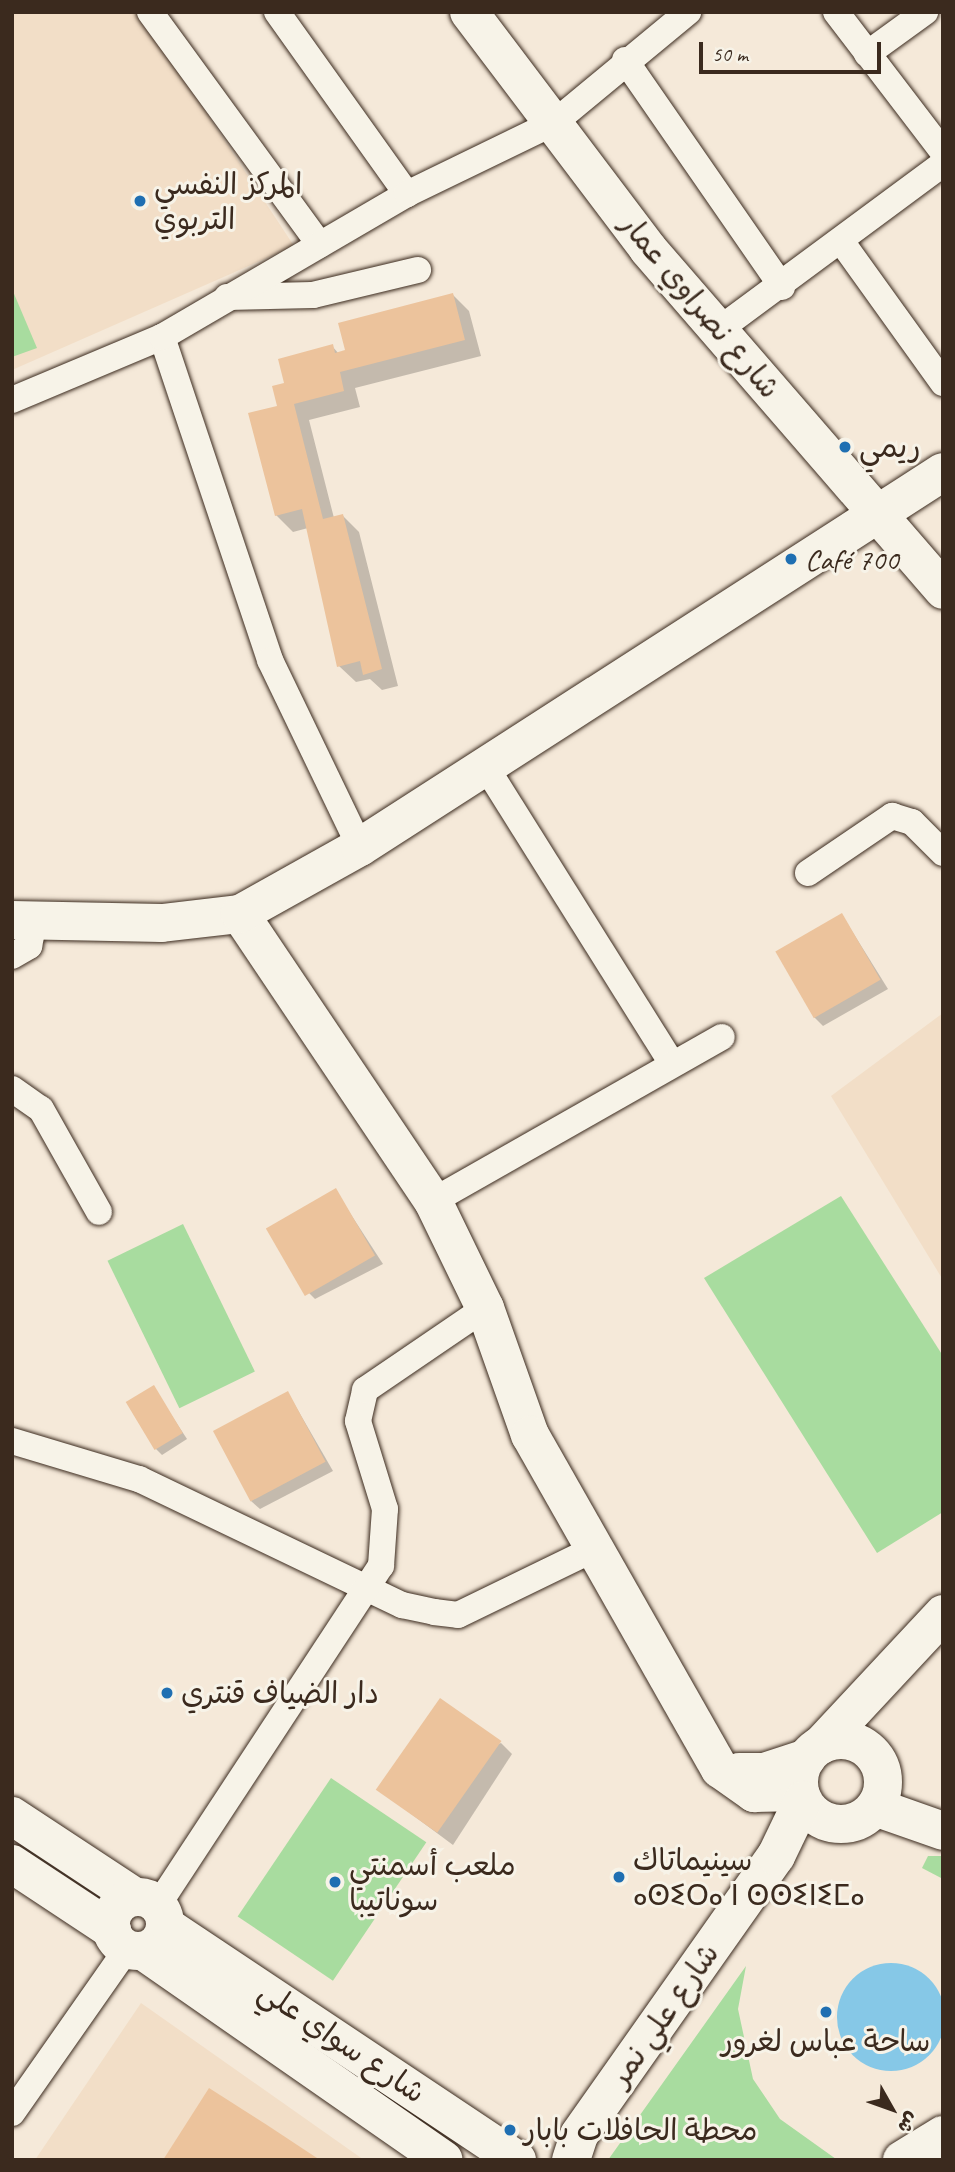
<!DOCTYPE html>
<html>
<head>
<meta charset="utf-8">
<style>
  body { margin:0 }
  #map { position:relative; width:955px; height:2172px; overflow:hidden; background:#f5e9d9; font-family:Caveat,"Playpen Sans Arabic","Noto Sans Tifinagh",sans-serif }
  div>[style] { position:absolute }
  .built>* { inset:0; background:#f2dec7 }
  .green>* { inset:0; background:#a8dc9f; transform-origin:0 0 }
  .water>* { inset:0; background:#86c8e7 }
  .round { border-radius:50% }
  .shadow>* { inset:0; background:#0003 }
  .building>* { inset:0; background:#ecc39c; transform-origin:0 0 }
  .roads { filter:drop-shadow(0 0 2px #3b2a1e) drop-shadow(0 0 2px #3b2a1e) }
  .minor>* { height:26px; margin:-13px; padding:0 13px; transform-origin:13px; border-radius:13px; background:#f7f3e8 }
  .secondary>* { height:38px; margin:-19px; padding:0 19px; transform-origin:19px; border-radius:19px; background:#f7f3e8 }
  .secondary>.ring { margin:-19px; padding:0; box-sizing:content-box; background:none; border:38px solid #f7f3e8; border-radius:50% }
  .primary>* { height:38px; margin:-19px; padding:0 19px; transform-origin:19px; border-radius:19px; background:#f7f3e8 }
  .primary>.ring { margin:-19px; padding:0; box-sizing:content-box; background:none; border:38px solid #f7f3e8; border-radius:50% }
  .dots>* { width:19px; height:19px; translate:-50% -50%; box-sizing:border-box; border:4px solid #f7f3e8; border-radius:50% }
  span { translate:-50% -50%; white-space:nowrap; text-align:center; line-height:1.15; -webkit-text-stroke:6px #f7f3e8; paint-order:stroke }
  .poi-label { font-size:30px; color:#3b2a1e }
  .left { translate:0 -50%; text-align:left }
  .street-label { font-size:30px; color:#3b2a1e }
  .frame { position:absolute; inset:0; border:14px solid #3b2a1e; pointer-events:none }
  .north { position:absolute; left:857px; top:2074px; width:70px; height:70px; -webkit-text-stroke:5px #f7f3e8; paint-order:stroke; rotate:130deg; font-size:19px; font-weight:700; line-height:28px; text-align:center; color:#3b2a1e }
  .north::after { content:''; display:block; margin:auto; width:24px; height:32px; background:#3b2a1e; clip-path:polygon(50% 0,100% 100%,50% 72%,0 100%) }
  .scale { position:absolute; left:699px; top:42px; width:182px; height:32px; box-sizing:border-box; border:4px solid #3b2a1e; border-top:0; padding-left:9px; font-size:21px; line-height:24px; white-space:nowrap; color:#3b2a1e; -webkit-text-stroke:5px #f7f3e8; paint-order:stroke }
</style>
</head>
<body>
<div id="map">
  <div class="built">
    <div style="clip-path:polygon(12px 12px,140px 12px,294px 246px,12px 370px)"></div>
    <div style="clip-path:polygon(943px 1013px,943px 1280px,831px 1096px)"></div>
    <div style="clip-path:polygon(141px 2003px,364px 2160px,35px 2160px)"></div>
  </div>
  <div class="green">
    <div style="clip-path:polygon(12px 289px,37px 348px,12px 357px)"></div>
    <div style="clip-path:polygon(841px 1196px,943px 1356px,943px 1512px,877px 1553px,704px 1278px)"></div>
    <div style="left:183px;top:1224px;width:164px;height:84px;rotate:64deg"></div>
    <div style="left:331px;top:1778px;width:115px;height:167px;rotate:34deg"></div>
    <div style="clip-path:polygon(928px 1856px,943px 1856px,943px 1879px,922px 1868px)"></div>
    <div style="clip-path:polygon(746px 1966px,738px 2009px,753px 2079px,780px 2119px,836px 2159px,608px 2160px)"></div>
  </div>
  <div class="water">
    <div class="round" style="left:837px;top:1963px;width:108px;height:108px"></div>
  </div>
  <div class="shadow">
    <div style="clip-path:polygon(453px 295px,469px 311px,481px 356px,355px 388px,360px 407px,309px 420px,334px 518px,343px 516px,359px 532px,398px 686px,382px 690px,370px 679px,356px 682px,339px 666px,308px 528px,293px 532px,276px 515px,279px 408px,286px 384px,332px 346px,339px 354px)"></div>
    <div style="clip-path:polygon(842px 915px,888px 989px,823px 1026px,814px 1017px)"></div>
    <div style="clip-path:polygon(335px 1190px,383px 1264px,315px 1299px,306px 1290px)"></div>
    <div style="clip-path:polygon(153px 1387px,187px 1439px,162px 1455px,156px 1449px)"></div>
    <div style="clip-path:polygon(288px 1393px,333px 1471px,260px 1509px,251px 1501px)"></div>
    <div style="clip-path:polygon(501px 1743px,512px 1754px,453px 1845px,379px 1790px)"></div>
  </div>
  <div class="building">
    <div style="clip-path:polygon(453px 293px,465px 340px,340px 372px,344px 391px,294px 404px,323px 519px,343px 514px,382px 669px,363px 675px,360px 661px,337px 667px,302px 509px,275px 516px,248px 413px,277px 406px,272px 386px,284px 383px,278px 359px,333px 344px,335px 353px,345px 350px,338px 323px)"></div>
    <div style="left:842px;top:913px;width:77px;height:77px;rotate:60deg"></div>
    <div style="left:336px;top:1188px;width:78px;height:81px;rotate:60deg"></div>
    <div style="left:154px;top:1385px;width:56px;height:33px;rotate:59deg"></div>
    <div style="left:288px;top:1391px;width:80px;height:85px;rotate:62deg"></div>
    <div style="left:440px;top:1698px;width:75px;height:112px;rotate:35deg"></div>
    <div style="clip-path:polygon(209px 2088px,267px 2125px,320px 2160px,163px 2160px)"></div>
  </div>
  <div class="roads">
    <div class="minor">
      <div style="left:150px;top:12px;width:288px;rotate:53.9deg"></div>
      <div style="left:277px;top:12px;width:224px;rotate:54.5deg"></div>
      <div style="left:836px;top:12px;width:176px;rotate:52.6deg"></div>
      <div style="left:867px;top:54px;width:72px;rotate:-35.9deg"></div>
      <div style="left:625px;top:60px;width:276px;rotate:55.3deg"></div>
      <div style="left:841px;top:241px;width:175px;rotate:54.3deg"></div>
      <div style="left:227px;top:297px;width:86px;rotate:-1.3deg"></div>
      <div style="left:313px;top:295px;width:108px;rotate:-13.4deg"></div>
      <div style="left:717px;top:331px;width:281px;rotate:-36.5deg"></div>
      <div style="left:162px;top:337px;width:341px;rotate:71.5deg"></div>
      <div style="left:270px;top:660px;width:208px;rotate:64.3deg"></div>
      <div style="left:12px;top:400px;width:163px;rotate:-22.8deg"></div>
      <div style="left:162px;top:337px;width:284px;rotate:-30.3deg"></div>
      <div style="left:407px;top:194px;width:165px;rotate:-25.9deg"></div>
      <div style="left:555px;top:122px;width:173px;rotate:-39.6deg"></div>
      <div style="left:484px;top:764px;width:352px;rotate:57.9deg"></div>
      <div style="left:808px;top:873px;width:102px;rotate:-34.2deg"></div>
      <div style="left:892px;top:816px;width:21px;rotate:17deg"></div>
      <div style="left:912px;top:822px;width:44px;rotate:45deg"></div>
      <div style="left:12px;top:956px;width:20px;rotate:-30deg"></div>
      <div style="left:29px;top:946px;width:25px;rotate:-78deg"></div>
      <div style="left:12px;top:1089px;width:35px;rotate:35deg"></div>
      <div style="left:41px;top:1109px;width:118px;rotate:60.6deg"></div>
      <div style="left:433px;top:1201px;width:332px;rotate:-29.6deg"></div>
      <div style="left:12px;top:1441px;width:133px;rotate:16.7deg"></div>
      <div style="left:139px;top:1479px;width:292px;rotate:25.6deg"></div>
      <div style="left:402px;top:1605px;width:33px;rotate:12deg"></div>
      <div style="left:434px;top:1612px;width:24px;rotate:7deg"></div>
      <div style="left:458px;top:1615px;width:151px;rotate:-25.9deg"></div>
      <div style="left:158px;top:1905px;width:406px;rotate:-56.7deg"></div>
      <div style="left:381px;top:1566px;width:57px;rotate:-86deg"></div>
      <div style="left:385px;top:1509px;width:92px;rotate:-107.1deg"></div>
      <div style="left:358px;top:1421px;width:32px;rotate:-77deg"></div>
      <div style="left:365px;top:1390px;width:145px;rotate:-34.3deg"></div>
      <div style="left:12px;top:2113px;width:200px;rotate:-55deg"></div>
    </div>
    <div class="secondary">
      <div style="left:240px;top:914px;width:346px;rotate:56.1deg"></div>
      <div style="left:433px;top:1201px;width:119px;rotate:64.1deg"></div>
      <div style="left:485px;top:1308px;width:135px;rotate:70.5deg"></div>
      <div style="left:530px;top:1435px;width:384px;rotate:60.4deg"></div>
      <div style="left:720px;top:1769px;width:42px;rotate:35.2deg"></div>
      <div style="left:754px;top:1793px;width:46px;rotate:-1.2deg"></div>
      <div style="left:12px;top:920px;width:150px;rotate:1.1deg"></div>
      <div style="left:162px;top:923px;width:79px;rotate:-6.6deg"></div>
      <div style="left:240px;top:914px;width:137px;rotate:-29.2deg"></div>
      <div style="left:360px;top:847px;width:693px;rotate:-32.75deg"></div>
      <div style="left:739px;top:1772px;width:25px"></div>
      <div style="left:764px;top:1772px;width:45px;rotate:-18deg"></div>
      <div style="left:12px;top:1816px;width:147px;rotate:33.4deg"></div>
      <div style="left:12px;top:1864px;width:120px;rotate:33.4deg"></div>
      <div class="ring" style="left:111px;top:1897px;width:16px;height:16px"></div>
      <div style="left:166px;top:1926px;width:422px;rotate:33.7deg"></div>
      <div style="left:143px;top:1951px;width:366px;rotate:34.8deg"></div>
    </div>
    <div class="primary">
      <div style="left:469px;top:12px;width:297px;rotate:52.9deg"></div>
      <div style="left:648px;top:249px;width:451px;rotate:49.1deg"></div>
      <div class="ring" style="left:799px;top:1740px;width:46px;height:46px"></div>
      <div style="left:821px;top:1745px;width:179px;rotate:-47deg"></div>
      <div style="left:875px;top:1807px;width:72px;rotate:19.4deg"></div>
      <div style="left:571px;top:2160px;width:26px;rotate:-72deg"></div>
      <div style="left:579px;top:2135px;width:342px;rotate:-54.8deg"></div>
      <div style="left:776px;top:1856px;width:62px;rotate:-64.3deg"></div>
      <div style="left:902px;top:2160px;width:48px;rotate:-31.4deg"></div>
    </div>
  </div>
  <div class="dots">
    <div style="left:140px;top:201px;background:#1f6fb2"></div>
    <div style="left:845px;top:447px;background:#1f6fb2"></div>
    <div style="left:791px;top:559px;background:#1f6fb2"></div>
    <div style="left:167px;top:1693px;background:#1f6fb2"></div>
    <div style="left:619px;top:1877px;background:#1f6fb2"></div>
    <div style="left:335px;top:1882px;background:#1f6fb2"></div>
    <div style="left:826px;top:2012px;background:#1f6fb2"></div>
    <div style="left:510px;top:2130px;background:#1f6fb2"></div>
  </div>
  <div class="poi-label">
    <span class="left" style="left:154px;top:201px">المركز النفسي<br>التربوي</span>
    <span class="left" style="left:859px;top:447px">ريمي</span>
    <span class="left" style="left:805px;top:559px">Café 700</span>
    <span class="left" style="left:181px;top:1693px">دار الضياف قنتري</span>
    <span class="left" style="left:633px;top:1877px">سينيماتاك<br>ⴰⵙⵉⵔⴰ ⵏ ⵙⵙⵉⵏⵉⵎⴰ</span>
    <span class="left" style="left:349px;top:1882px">ملعب أسمنتي<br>سوناتيبا</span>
    <span style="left:826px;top:2041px">ساحة عباس لغرور</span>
    <span class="left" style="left:524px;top:2130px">محطة الحافلات بابار</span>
  </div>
  <div class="street-label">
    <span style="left:700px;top:306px;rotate:50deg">شارع نصراوي عمار</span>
    <span style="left:664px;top:2015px;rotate:-55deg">شارع علي نمر</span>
    <span style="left:342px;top:2042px;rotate:34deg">شارع سواي علي</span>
  </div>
  <div class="frame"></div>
  <div class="north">ش</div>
  <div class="scale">50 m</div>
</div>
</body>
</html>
